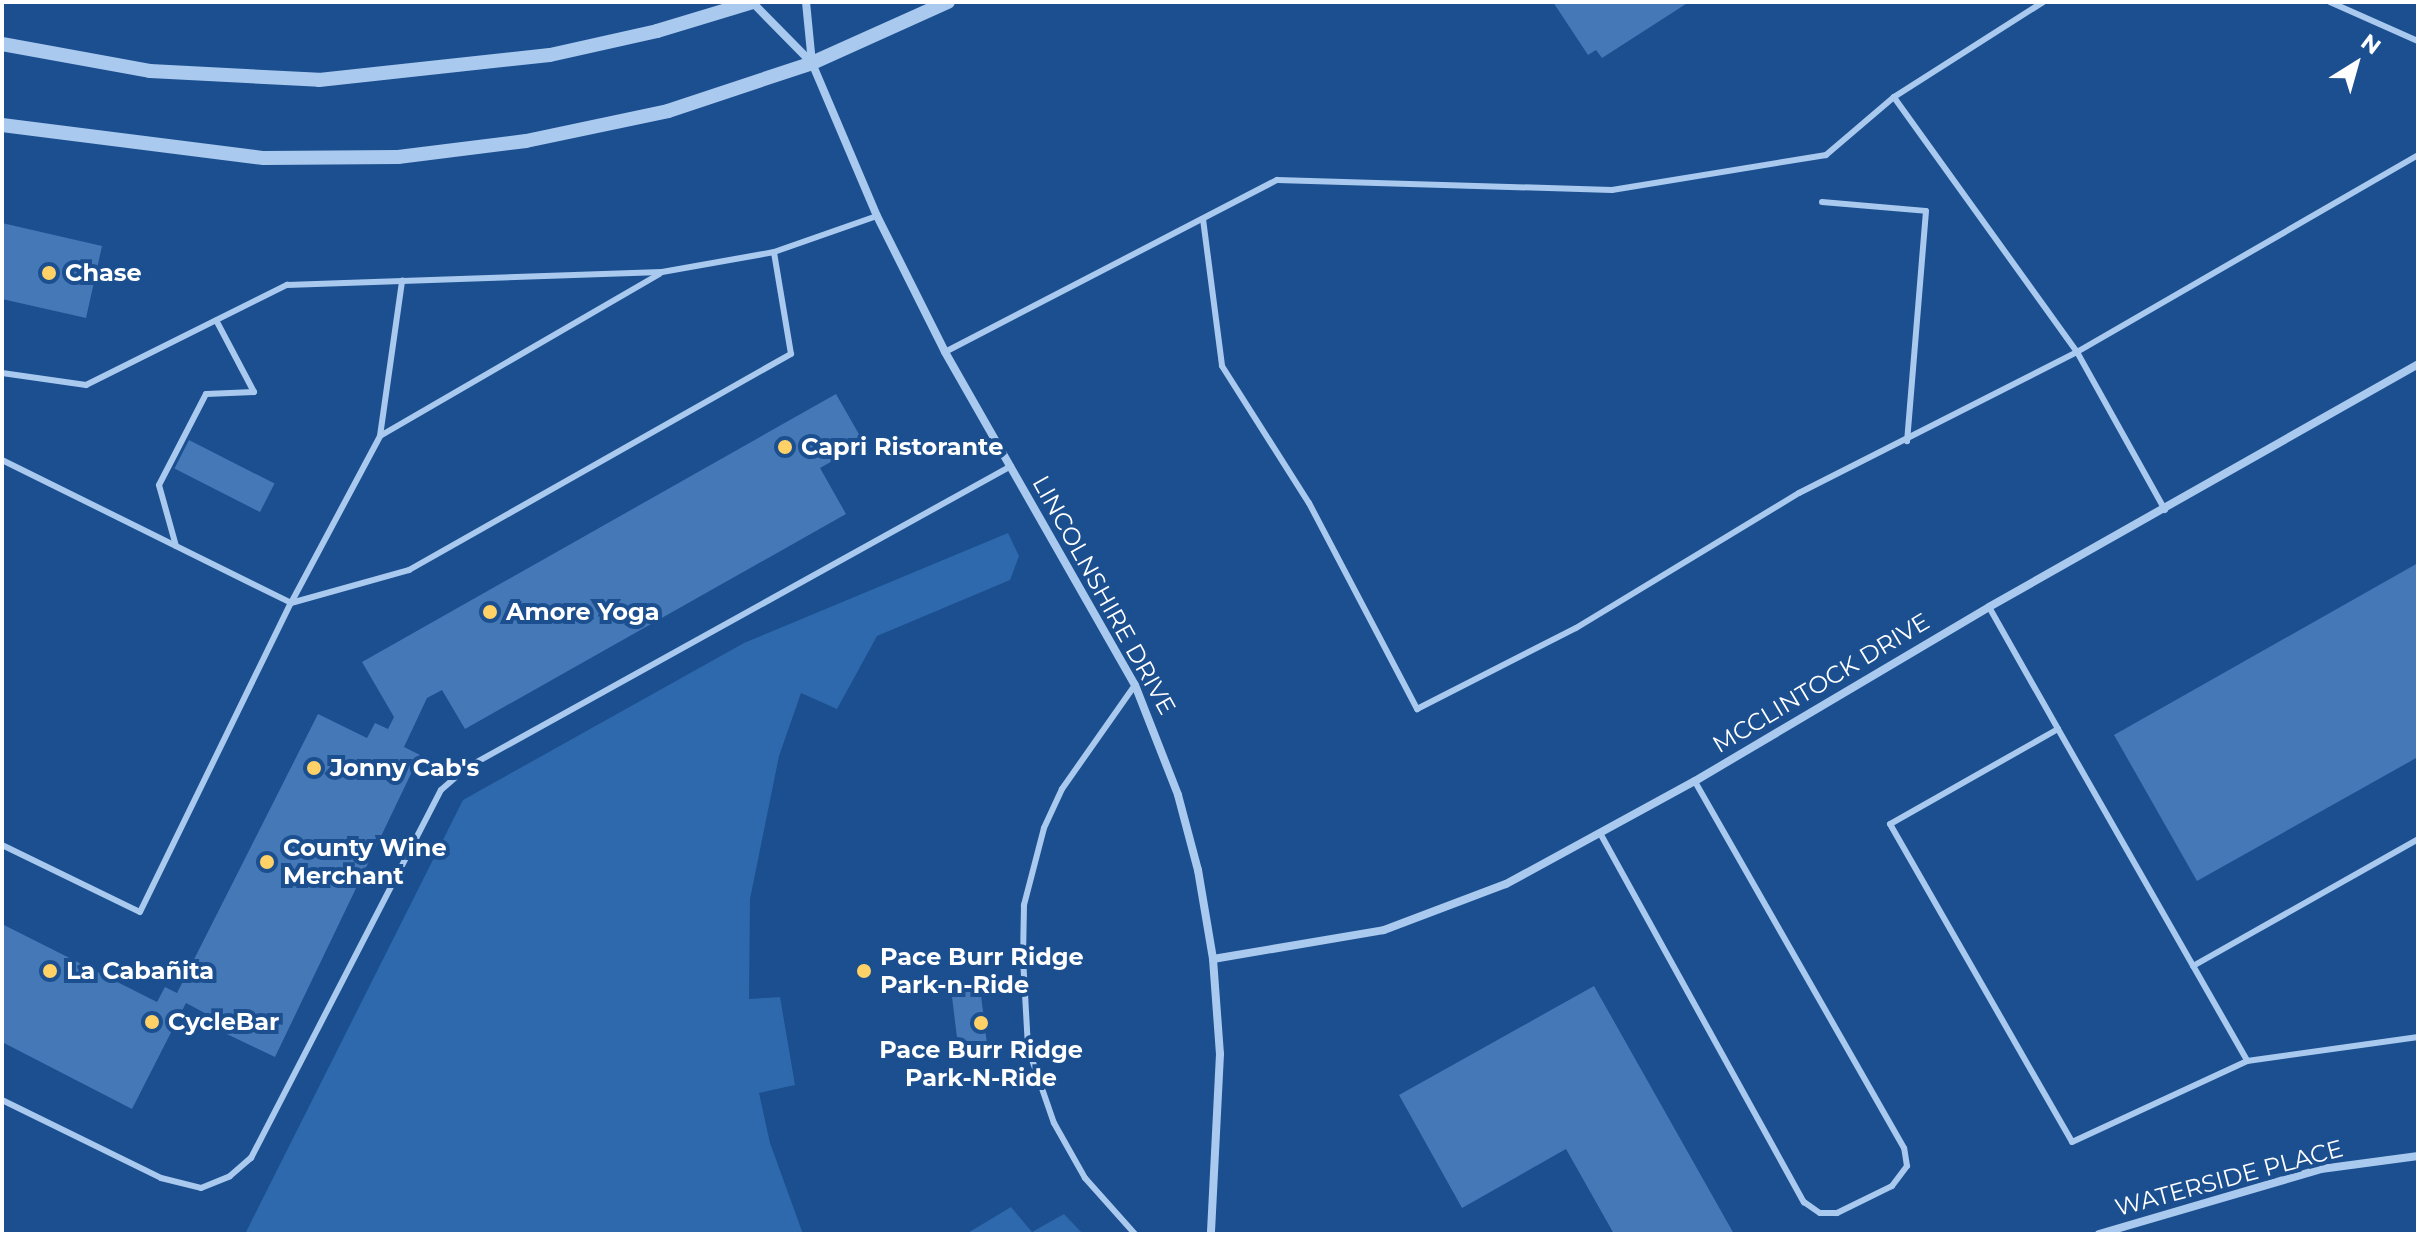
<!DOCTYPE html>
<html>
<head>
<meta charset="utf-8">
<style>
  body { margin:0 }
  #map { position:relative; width:2420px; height:1236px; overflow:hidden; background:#1b4f8f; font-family:Montserrat,sans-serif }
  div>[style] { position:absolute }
  .green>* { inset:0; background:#2e69ad }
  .building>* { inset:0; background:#4478b7; transform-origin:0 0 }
  .service>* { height:6px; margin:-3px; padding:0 3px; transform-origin:3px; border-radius:3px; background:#a9c9ee }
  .minor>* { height:8px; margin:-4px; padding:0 4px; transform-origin:4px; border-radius:4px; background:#a9c9ee }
  .tertiary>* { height:14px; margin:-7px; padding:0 7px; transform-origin:7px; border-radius:7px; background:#a9c9ee }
  .dots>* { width:22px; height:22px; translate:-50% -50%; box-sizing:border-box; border:4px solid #1b4f8f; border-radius:50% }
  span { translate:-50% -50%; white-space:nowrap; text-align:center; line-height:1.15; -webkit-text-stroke:8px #1b4f8f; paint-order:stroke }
  .poi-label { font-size:24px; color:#fff; font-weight:700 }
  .left { translate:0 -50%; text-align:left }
  .street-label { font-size:24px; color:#fff }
  .frame { position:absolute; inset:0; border:4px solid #fff; pointer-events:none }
  .north { position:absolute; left:2316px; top:24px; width:80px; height:80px; -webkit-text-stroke:6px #1b4f8f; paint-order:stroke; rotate:37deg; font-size:22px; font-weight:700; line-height:32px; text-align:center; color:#fff }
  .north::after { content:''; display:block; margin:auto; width:28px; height:36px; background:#fff; clip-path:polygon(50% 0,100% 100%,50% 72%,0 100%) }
</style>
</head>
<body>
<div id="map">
  <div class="green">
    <div style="clip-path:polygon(1008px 533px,1019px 556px,1010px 580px,877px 636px,837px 709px,801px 693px,779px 756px,750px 899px,749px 999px,780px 997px,795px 1085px,759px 1093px,770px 1143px,803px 1234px,245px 1234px,463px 800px,744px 643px)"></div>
    <div style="clip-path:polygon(1011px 1207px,1032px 1232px,1064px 1214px,1083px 1234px,966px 1234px)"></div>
  </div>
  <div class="building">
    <div style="clip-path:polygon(1553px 2px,1689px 2px,1602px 58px,1596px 50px,1588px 55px)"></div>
    <div style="clip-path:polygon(2px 223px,102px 246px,86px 318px,2px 299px)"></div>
    <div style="clip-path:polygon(836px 394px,864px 443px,820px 468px,846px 514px,465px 729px,442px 690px,427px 698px,404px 747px,420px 755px,275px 1057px,210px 1026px,216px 1019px,186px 1003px,132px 1109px,2px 1042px,2px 924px,157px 1002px,165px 987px,177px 993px,318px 714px,367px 738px,375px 723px,388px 729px,394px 717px,362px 662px)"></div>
    <div style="left:189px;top:440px;width:96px;height:32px;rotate:27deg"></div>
    <div style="clip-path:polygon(2418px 563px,2418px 757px,2197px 881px,2114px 735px)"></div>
    <div style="clip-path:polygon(1594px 986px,1734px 1234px,1614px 1234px,1566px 1149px,1462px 1208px,1399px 1095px)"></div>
    <div style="left:980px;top:987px;width:62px;height:29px;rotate:83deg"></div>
  </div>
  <div class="service">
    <div style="left:2330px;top:2px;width:96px;rotate:23.9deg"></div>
    <div style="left:1822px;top:202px;width:104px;rotate:4.9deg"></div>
    <div style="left:1926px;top:211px;width:231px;rotate:94.7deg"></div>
    <div style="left:1203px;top:219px;width:148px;rotate:82.6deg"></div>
    <div style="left:1222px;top:366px;width:162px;rotate:57.6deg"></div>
    <div style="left:1309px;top:503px;width:233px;rotate:62.3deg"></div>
    <div style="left:1417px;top:709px;width:178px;rotate:-27deg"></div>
    <div style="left:1576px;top:628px;width:261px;rotate:-31.2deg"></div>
    <div style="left:1799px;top:493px;width:312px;rotate:-26.9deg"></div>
    <div style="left:2077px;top:352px;width:314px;rotate:-125.7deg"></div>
    <div style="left:945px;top:352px;width:374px;rotate:-27.4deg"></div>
    <div style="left:1277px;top:180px;width:335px;rotate:1.7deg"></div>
    <div style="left:1612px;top:190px;width:217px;rotate:-9.3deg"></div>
    <div style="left:1826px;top:155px;width:89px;rotate:-40.5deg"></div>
    <div style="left:1894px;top:97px;width:177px;rotate:-32.5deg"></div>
    <div style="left:2px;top:373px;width:85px;rotate:8.1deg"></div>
    <div style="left:86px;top:385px;width:225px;rotate:-26.5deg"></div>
    <div style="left:287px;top:285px;width:375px;rotate:-2deg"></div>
    <div style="left:662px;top:272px;width:114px;rotate:-10.1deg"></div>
    <div style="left:774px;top:252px;width:109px;rotate:-19.3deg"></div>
    <div style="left:380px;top:436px;width:157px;rotate:-81.9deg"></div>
    <div style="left:2px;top:460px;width:322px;rotate:26.3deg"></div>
    <div style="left:291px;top:603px;width:189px;rotate:-61.9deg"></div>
    <div style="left:380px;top:436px;width:323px;rotate:-30.1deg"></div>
    <div style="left:2165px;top:510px;width:181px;rotate:-119.1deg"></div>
    <div style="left:2077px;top:352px;width:394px;rotate:-30deg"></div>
    <div style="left:176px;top:546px;width:63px;rotate:-105.6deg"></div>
    <div style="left:159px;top:485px;width:102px;rotate:-62.7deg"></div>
    <div style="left:206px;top:394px;width:48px;rotate:-2.4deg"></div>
    <div style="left:254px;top:392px;width:81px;rotate:-117.8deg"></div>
    <div style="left:1989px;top:607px;width:140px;rotate:60.5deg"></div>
    <div style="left:2058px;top:729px;width:193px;rotate:150.5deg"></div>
    <div style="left:1890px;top:824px;width:366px;rotate:60.2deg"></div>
    <div style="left:2072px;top:1142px;width:193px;rotate:-24.8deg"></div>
    <div style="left:2247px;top:1061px;width:173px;rotate:-8deg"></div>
    <div style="left:1135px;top:685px;width:127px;rotate:125.1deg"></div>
    <div style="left:1062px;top:789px;width:43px;rotate:114.8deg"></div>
    <div style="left:1044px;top:828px;width:80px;rotate:104.6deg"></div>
    <div style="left:1024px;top:905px;width:53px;rotate:91.1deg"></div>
    <div style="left:1023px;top:958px;width:90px;rotate:86.8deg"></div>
    <div style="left:1028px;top:1048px;width:79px;rotate:70.9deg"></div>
    <div style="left:1054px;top:1123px;width:63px;rotate:60.6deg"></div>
    <div style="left:1085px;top:1178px;width:75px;rotate:48.2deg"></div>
    <div style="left:2058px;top:729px;width:382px;rotate:60.3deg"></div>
    <div style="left:1600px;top:833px;width:422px;rotate:61.1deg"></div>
    <div style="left:1804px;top:1202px;width:19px;rotate:35deg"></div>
    <div style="left:1820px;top:1213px;width:17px"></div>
    <div style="left:1837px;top:1213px;width:61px;rotate:-26.1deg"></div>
    <div style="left:1892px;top:1186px;width:25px;rotate:-53deg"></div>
    <div style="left:1907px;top:1166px;width:18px;rotate:-99deg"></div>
    <div style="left:1904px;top:1148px;width:422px;rotate:-119.7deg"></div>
    <div style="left:2px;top:845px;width:153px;rotate:25.9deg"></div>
    <div style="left:140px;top:912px;width:344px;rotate:-64deg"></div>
    <div style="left:291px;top:603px;width:123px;rotate:-15.6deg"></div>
    <div style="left:409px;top:570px;width:439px;rotate:-29.5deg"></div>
    <div style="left:791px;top:354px;width:103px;rotate:-99.5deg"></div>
    <div style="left:2193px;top:966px;width:258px;rotate:-29.4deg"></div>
    <div style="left:2px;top:1100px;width:177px;rotate:26.1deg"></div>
    <div style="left:161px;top:1178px;width:41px;rotate:14deg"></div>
    <div style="left:201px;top:1188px;width:31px;rotate:-22deg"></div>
    <div style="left:230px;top:1176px;width:28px;rotate:-41deg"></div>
    <div style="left:251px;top:1158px;width:414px;rotate:-62.7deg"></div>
    <div style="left:441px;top:790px;width:33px;rotate:-41deg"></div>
    <div style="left:466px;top:768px;width:623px;rotate:-28.99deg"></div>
  </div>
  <div class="minor">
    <div style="left:752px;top:2px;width:84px;rotate:45.5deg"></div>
    <div style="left:806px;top:2px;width:61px;rotate:84.4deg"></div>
    <div style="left:812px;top:63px;width:166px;rotate:67deg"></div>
    <div style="left:877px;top:216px;width:152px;rotate:63.4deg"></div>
    <div style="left:945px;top:352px;width:383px;rotate:60.3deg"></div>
    <div style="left:1135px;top:685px;width:118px;rotate:68.6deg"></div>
    <div style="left:1178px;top:795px;width:78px;rotate:75.1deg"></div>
    <div style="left:1198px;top:870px;width:90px;rotate:80.4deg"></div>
    <div style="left:1213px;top:959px;width:95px;rotate:85.8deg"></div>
    <div style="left:1220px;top:1054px;width:180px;rotate:92.9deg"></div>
    <div style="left:1213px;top:959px;width:173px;rotate:-9.6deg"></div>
    <div style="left:1384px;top:930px;width:130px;rotate:-20.7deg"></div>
    <div style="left:1506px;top:884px;width:215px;rotate:-28.6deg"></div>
    <div style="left:1695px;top:781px;width:342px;rotate:-30.6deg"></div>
    <div style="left:1989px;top:607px;width:493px;rotate:-29.5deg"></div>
    <div style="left:2099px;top:1234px;width:231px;rotate:-16.3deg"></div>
    <div style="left:2321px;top:1169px;width:98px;rotate:-7.6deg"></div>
  </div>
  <div class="tertiary">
    <div style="left:2px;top:44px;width:150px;rotate:10.3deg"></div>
    <div style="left:150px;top:71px;width:169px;rotate:3deg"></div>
    <div style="left:319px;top:80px;width:232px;rotate:-6.2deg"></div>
    <div style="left:550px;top:55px;width:110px;rotate:-12.6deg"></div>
    <div style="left:657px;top:31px;width:100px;rotate:-16.8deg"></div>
    <div style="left:2px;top:125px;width:264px;rotate:7.2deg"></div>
    <div style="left:264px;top:158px;width:134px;rotate:-0.4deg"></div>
    <div style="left:398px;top:157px;width:129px;rotate:-7.1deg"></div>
    <div style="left:526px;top:141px;width:145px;rotate:-11.9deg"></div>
    <div style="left:668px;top:111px;width:152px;rotate:-18.4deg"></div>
    <div style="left:812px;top:63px;width:149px;rotate:-24.2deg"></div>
  </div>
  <div class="dots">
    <div style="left:49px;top:273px;background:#ffd166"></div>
    <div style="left:785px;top:447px;background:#ffd166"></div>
    <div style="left:490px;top:612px;background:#ffd166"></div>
    <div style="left:314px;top:768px;background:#ffd166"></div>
    <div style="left:267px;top:862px;background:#ffd166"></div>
    <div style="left:50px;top:971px;background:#ffd166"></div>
    <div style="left:864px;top:971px;background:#ffd166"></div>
    <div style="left:152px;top:1022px;background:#ffd166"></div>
    <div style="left:981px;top:1023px;background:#ffd166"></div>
  </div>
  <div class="poi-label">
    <span class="left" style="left:65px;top:273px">Chase</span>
    <span class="left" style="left:801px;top:447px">Capri Ristorante</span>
    <span class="left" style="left:506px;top:612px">Amore Yoga</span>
    <span class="left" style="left:330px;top:768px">Jonny Cab's</span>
    <span class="left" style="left:283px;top:862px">County Wine<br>Merchant</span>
    <span class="left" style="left:880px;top:971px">Pace Burr Ridge<br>Park-n-Ride</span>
    <span class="left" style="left:66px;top:971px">La Cabañita</span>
    <span class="left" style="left:168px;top:1022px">CycleBar</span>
    <span style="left:981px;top:1064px">Pace Burr Ridge<br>Park-N-Ride</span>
  </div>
  <div class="street-label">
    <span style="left:1104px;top:595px;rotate:61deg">LINCOLNSHIRE DRIVE</span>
    <span style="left:1821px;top:683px;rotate:-31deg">MCCLINTOCK DRIVE</span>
    <span style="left:2229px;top:1178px;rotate:-15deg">WATERSIDE PLACE</span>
  </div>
  <div class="frame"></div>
  <div class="north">N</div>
</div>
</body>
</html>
